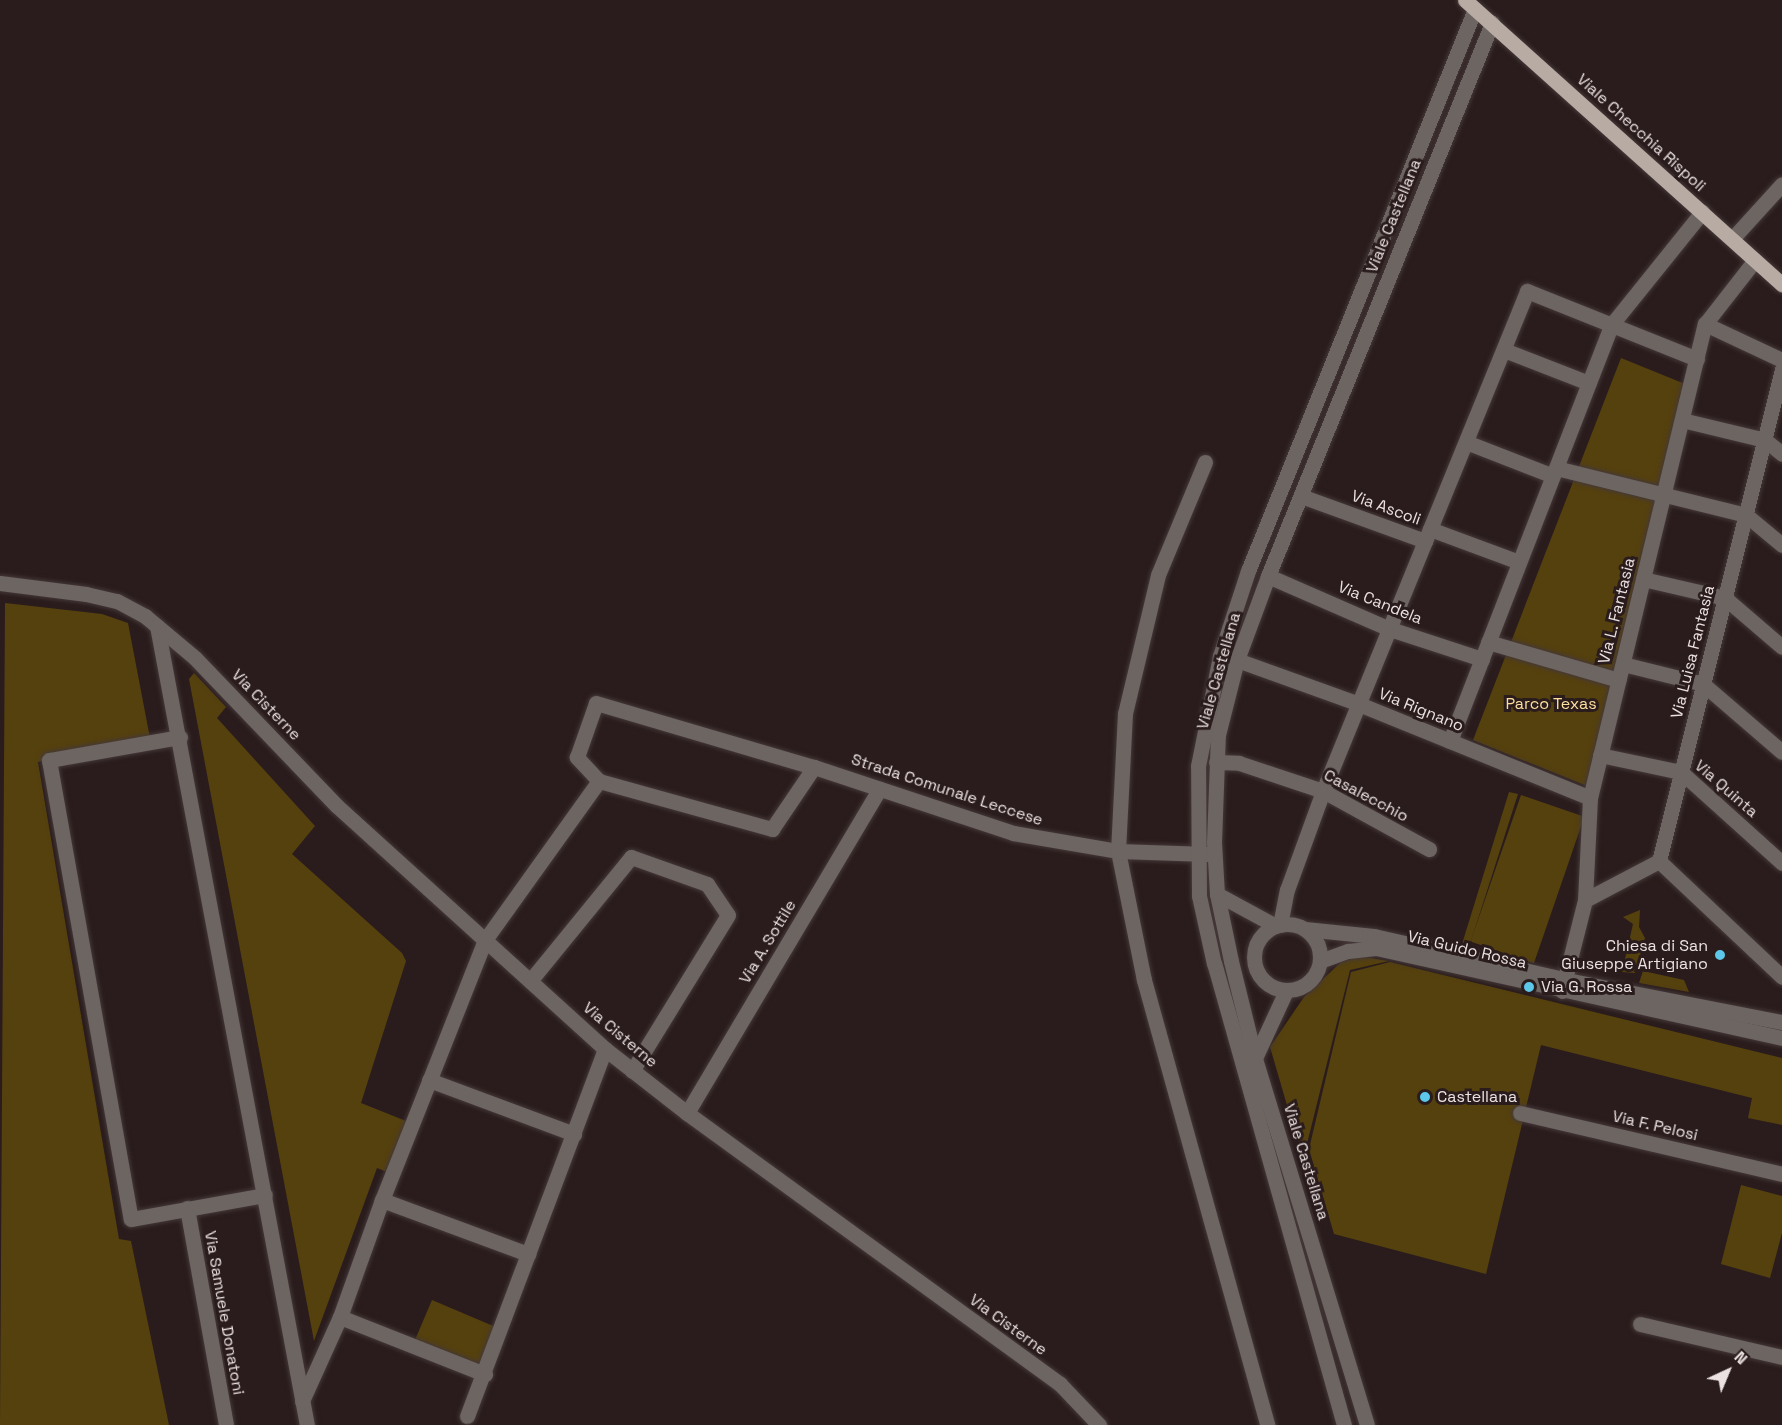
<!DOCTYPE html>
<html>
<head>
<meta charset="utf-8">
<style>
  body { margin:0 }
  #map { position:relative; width:1782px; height:1425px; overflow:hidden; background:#2a1c1c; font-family:"Space Grotesk",sans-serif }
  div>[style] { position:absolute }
  .green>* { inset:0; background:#55410e; transform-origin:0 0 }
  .roads { filter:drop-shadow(0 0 2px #453838) drop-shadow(0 0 2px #453838) }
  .minor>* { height:15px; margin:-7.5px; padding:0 7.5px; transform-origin:7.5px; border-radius:7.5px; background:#6c6562 }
  .minor>.ring { margin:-7.5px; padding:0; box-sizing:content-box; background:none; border:15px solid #6c6562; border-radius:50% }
  .major>* { height:15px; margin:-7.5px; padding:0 7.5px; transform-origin:7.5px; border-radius:7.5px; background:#b8aba4 }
  .dots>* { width:16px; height:16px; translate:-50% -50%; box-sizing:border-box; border:3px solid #2a1c1c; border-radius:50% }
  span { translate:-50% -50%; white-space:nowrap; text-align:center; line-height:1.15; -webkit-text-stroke:6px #2a1c1c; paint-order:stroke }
  .street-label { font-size:16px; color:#ece2e2 }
  .park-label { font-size:16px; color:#fcdf9f }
  .poi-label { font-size:16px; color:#ece2e2 }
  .right { translate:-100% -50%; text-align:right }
  .left { translate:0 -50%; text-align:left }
  .north { position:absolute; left:1698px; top:1341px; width:60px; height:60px; -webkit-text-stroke:4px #2a1c1c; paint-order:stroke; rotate:44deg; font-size:16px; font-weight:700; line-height:24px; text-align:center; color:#ece2e2 }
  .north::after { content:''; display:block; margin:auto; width:21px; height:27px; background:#ece2e2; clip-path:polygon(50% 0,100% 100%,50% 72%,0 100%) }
</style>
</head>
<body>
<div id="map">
  <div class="green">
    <div style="clip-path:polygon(1621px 358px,1690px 386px,1592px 788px,1473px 740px)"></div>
    <div style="clip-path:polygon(5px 603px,102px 614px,128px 623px,150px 738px,38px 762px,119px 1239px,131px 1241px,169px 1425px,0 1425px)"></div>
    <div style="clip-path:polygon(194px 673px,226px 707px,217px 718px,315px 826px,292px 854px,402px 953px,406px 961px,361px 1103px,406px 1121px,387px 1172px,377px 1168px,314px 1341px,189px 679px)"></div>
    <div style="clip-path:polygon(1509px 792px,1518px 794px,1470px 944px,1462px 944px)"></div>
    <div style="left:1521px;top:795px;width:67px;height:155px;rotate:19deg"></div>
    <div style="clip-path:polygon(1640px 910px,1639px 927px,1645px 938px,1635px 973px,1622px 972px,1633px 924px,1623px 917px)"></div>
    <div style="clip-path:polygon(1358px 956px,1389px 961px,1350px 970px,1303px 1160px,1270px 1047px,1304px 997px,1340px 963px)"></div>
    <div style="clip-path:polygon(1390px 962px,1782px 1058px,1782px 1125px,1748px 1118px,1752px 1098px,1541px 1045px,1486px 1274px,1334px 1234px,1309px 1149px,1351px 972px)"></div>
    <div style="clip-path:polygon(1643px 971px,1684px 980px,1689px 992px,1639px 983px)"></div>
    <div style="clip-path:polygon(1741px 1185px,1782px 1196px,1782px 1233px,1770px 1278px,1721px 1264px)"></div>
    <div style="left:432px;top:1300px;width:71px;height:46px;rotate:23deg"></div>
  </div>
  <div class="roads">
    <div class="minor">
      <div style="left:1732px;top:239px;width:74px;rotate:-47.7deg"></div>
      <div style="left:1705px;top:324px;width:81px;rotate:-52deg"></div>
      <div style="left:1504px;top:350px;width:91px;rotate:21.2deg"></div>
      <div style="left:1682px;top:420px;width:85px;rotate:13.5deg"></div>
      <div style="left:1765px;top:440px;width:22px;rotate:39deg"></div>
      <div style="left:1466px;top:442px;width:93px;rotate:21.3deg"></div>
      <div style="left:1205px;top:462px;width:122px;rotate:112.6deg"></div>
      <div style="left:1158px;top:575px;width:142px;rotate:103.4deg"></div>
      <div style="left:1125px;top:713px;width:138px;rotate:92.9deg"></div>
      <div style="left:1118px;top:851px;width:132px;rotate:78.6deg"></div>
      <div style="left:1144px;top:980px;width:462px;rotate:74.5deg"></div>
      <div style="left:1556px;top:468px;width:196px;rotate:13.9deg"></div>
      <div style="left:1746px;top:515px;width:47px;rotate:39.8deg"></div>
      <div style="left:1301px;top:496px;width:132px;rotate:19.9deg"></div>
      <div style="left:1425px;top:541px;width:13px;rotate:-67deg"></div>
      <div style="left:1430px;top:529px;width:95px;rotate:20.3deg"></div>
      <div style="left:1430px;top:529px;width:257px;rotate:-67.8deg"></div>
      <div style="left:1527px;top:291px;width:183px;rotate:21.8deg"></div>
      <div style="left:1268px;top:576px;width:133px;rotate:23.5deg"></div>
      <div style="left:1390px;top:629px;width:97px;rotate:18.1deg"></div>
      <div style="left:1643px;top:579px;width:84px;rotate:13deg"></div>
      <div style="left:1725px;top:598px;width:75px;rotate:40.7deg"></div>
      <div style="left:0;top:583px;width:87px;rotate:7.3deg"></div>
      <div style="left:86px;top:594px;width:32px;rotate:13deg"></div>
      <div style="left:117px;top:601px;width:32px;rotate:28deg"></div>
      <div style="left:145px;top:616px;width:65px;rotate:40deg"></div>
      <div style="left:195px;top:658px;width:205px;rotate:46.2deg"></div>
      <div style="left:337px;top:806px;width:362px;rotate:42.2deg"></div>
      <div style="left:605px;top:1049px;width:104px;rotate:38deg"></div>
      <div style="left:687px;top:1113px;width:461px;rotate:36deg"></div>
      <div style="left:1060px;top:1384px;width:57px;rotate:46.4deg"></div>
      <div style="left:157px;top:626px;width:813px;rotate:79.37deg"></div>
      <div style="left:1488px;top:642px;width:136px;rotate:16.2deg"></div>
      <div style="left:1237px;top:660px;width:130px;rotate:19.8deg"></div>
      <div style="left:1359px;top:704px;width:249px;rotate:22.1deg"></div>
      <div style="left:1623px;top:664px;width:82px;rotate:14deg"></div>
      <div style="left:1703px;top:684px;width:104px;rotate:40.7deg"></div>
      <div style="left:180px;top:737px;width:133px;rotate:170deg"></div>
      <div style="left:49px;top:760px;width:466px;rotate:79.9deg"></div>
      <div style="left:131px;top:1219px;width:136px;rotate:-10.2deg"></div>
      <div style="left:1450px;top:741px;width:447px;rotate:-68.8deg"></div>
      <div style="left:1612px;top:324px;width:144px;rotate:-51.2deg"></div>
      <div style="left:1600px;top:755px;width:83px;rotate:11.9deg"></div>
      <div style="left:1681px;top:772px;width:136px;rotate:42deg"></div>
      <div style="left:1216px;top:762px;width:23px;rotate:2deg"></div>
      <div style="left:1239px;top:763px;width:89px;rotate:18.4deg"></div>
      <div style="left:1323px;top:791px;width:121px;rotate:28.7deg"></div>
      <div style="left:599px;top:781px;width:180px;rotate:15.5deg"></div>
      <div style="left:772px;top:829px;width:75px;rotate:-55.9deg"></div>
      <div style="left:1659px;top:861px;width:169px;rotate:43.3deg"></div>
      <div style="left:1217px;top:894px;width:67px;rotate:28.5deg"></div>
      <div style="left:1585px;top:900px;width:84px;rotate:-27.8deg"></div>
      <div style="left:1659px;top:861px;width:507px;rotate:-75.96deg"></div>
      <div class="ring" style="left:1254px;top:924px;width:51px;height:51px"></div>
      <div style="left:1280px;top:925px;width:36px;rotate:-79deg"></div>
      <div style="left:1287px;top:890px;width:105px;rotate:-70deg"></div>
      <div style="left:1323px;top:791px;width:270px;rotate:-67.8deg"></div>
      <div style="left:1305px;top:929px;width:69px;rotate:5.8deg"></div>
      <div style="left:1374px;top:936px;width:198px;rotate:12.8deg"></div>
      <div style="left:1567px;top:980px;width:219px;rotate:11.1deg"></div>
      <div style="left:1320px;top:961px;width:30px;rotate:-20deg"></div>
      <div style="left:1348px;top:951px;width:28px;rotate:-6deg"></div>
      <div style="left:1376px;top:948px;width:416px;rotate:12.5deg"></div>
      <div style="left:530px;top:981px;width:160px;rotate:-50.8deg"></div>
      <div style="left:631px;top:857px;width:81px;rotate:19.6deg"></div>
      <div style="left:707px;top:884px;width:37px;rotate:56deg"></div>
      <div style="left:728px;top:915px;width:183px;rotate:121.6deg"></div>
      <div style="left:1562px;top:991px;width:94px;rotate:-75.8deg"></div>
      <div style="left:1585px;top:900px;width:102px;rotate:-87.2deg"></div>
      <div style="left:1590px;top:798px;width:488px;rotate:-76.4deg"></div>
      <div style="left:1705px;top:324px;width:85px;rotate:25.1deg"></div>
      <div style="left:1255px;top:1058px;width:74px;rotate:-65.2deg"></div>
      <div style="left:429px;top:1080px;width:155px;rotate:20.4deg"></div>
      <div style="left:687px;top:1113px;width:377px;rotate:-59.3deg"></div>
      <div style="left:1520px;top:1113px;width:269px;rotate:13.1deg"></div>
      <div style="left:382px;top:1200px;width:156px;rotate:20.3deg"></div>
      <div style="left:187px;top:1208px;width:220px;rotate:79.8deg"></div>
      <div style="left:340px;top:1317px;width:156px;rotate:21.5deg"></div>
      <div style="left:1640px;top:1324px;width:146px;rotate:13.1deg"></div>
      <div style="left:302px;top:1401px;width:92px;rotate:-65.7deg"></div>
      <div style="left:340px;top:1317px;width:124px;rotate:-70.3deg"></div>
      <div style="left:382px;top:1200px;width:280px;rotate:-68.4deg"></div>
      <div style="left:485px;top:940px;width:196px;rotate:-54.4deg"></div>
      <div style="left:599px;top:781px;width:33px;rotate:-133deg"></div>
      <div style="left:577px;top:757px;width:57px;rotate:-70.6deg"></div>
      <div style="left:596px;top:703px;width:227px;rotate:16.4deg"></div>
      <div style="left:814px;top:767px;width:210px;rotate:18.3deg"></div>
      <div style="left:1013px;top:833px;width:107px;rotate:9.7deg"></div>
      <div style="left:1118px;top:851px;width:90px;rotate:1.9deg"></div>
      <div style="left:467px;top:1416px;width:392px;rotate:-69.4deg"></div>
      <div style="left:1344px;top:1425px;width:479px;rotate:-105.7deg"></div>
      <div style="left:1214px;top:964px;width:70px;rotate:-102.4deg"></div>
      <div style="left:1199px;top:896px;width:130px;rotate:-90.4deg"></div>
      <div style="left:1198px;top:766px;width:112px;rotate:-78.7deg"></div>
      <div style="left:1220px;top:656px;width:89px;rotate:-71.8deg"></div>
      <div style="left:1248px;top:571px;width:606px;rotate:-68.01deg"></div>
      <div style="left:1367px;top:1425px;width:384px;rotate:-107deg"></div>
      <div style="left:1255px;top:1058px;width:100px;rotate:-103.9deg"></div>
      <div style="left:1231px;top:961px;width:68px;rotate:-101.8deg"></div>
      <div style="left:1217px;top:894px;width:52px;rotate:-93.3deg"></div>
      <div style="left:1214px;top:842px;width:107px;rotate:-87.9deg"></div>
      <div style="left:1218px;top:735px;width:77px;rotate:-75.8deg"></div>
      <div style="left:1237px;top:660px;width:90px;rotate:-69.7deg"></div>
      <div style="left:1268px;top:576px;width:597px;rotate:-67.95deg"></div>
    </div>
    <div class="major">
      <div style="left:1465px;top:0;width:426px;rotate:41.9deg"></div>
    </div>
  </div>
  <div class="dots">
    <div style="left:1720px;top:955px;background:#5cc7e8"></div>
    <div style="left:1529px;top:987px;background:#5cc7e8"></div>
    <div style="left:1425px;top:1097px;background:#5cc7e8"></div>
  </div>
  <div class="street-label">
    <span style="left:1641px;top:133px;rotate:42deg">Viale Checchia Rispoli</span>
    <span style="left:1394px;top:216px;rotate:-68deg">Viale Castellana</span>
    <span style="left:1386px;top:508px;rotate:20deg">Via Ascoli</span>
    <span style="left:1380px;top:603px;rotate:22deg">Via Candela</span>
    <span style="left:1617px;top:611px;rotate:-76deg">Via L. Fantasia</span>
    <span style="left:1693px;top:652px;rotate:-76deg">Via Luisa Fantasia</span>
    <span style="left:1219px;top:671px;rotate:-74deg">Viale Castellana</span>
    <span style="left:266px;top:705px;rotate:46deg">Via Cisterne</span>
    <span style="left:1421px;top:710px;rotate:22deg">Via Rignano</span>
    <span style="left:1726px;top:789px;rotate:41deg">Via Quinta</span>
    <span style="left:947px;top:790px;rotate:18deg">Strada Comunale Leccese</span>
    <span style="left:1366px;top:796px;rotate:28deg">Casalecchio</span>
    <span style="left:768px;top:942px;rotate:-59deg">Via A. Sottile</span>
    <span style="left:1467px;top:950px;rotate:13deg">Via Guido Rossa</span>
    <span style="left:620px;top:1035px;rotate:40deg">Via Cisterne</span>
    <span style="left:1655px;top:1126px;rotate:13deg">Via F. Pelosi</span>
    <span style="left:1306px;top:1162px;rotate:73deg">Viale Castellana</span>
    <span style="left:224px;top:1313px;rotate:80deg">Via Samuele Donatoni</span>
    <span style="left:1008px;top:1325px;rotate:36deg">Via Cisterne</span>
  </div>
  <div class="park-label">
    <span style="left:1551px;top:704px">Parco Texas</span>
  </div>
  <div class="poi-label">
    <span class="right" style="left:1708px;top:955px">Chiesa di San<br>Giuseppe Artigiano</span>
    <span class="left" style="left:1541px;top:987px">Via G. Rossa</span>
    <span class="left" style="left:1437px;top:1097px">Castellana</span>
  </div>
  <div class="north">N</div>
</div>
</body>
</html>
